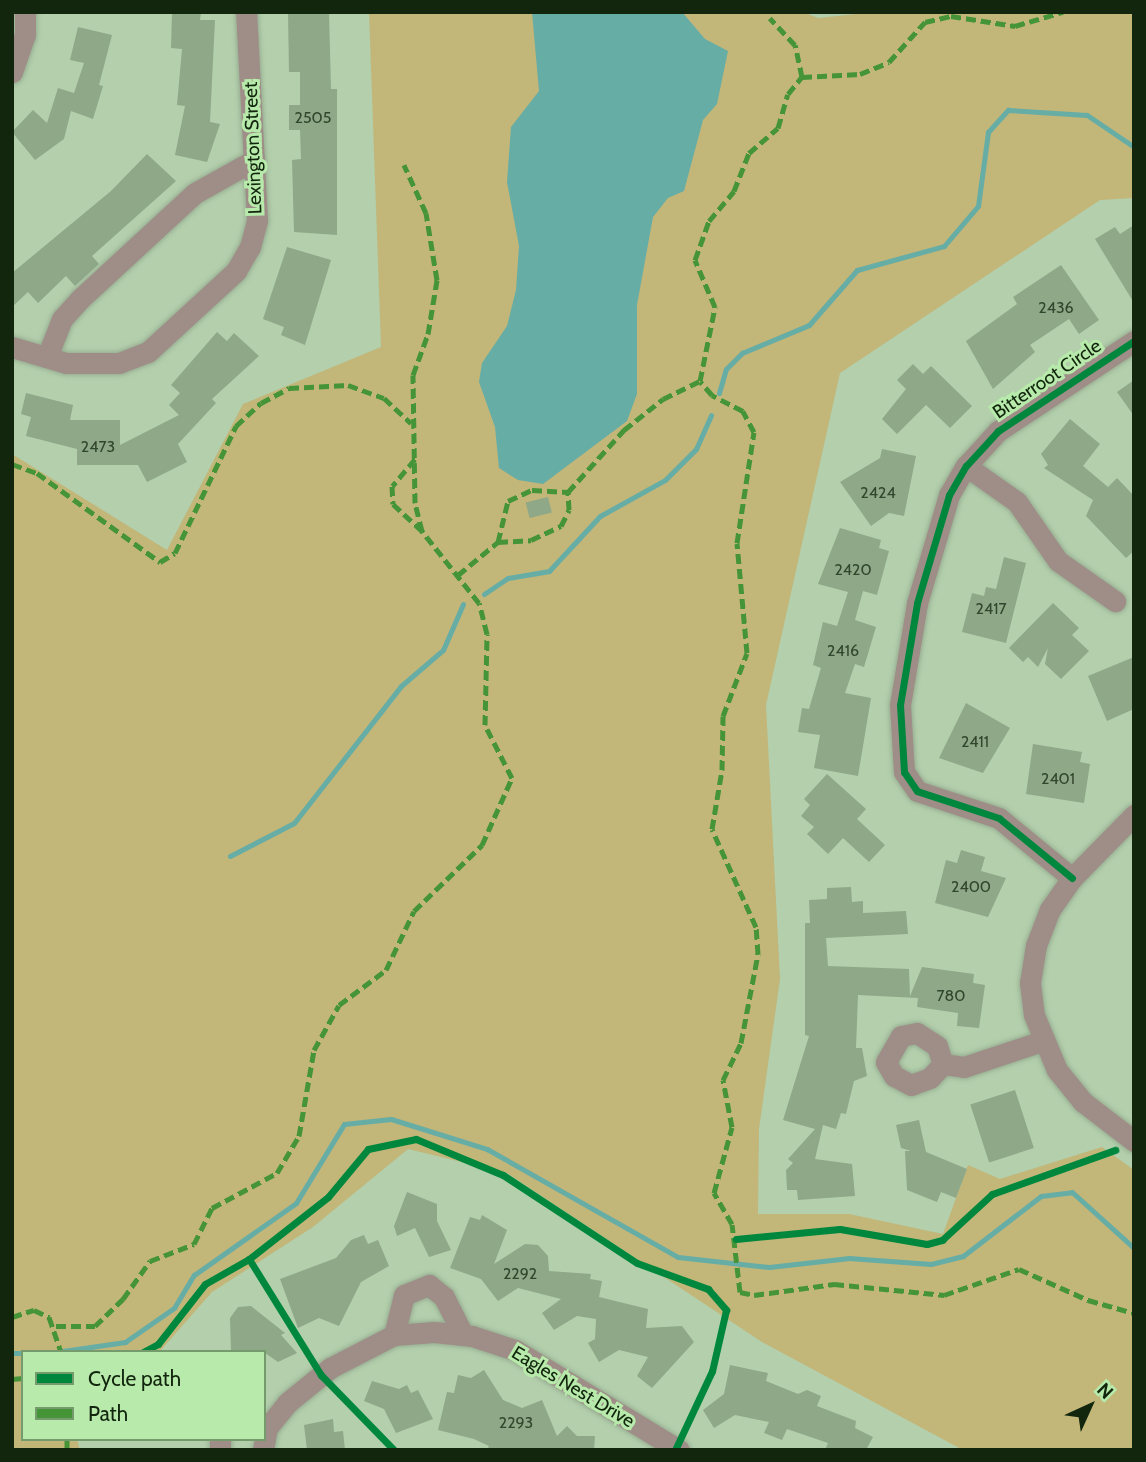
<!DOCTYPE html>
<html>
<head>
<meta charset="utf-8">
<style>
  body { margin:0 }
  #map { position:relative; width:1146px; height:1462px; overflow:hidden; background:#b3cfac; font-family:Cabin,sans-serif }
  div>[style] { position:absolute }
  .green>* { inset:0; background:#c2b679 }
  .water>* { inset:0; background:#66ada6 }
  .stream>* { height:5px; margin:-2.5px; padding:0 2.5px; transform-origin:2.5px; border-radius:2.5px; background:#66ada6 }
  .building>* { inset:0; background:#8ea888; transform-origin:0 0 }
  .roads { filter:drop-shadow(0 0 2px #98ae92) drop-shadow(0 0 2px #98ae92) }
  .minor>* { height:21px; margin:-10.5px; padding:0 10.5px; transform-origin:10.5px; border-radius:10.5px; background:#9f8e88 }
  .quiet>* { height:5px; margin-top:-2.5px; transform-origin:0; background:repeating-linear-gradient(90deg,#469438 0 10px,transparent 0 15px) }
  .cycleway>* { height:7px; margin:-3.5px; padding:0 3.5px; transform-origin:3.5px; border-radius:3.5px; background:#00873e }
  span { translate:-50% -50%; white-space:nowrap; text-align:center; line-height:1.15; -webkit-text-stroke:6px #b7eaab; paint-order:stroke }
  .number-label { font-size:16px; color:#31462c }
  .number-label span { -webkit-text-stroke-width:0 }
  .street-label { font-size:19px; color:#12250d }
  .frame { position:absolute; inset:0; border:14px solid #12250d; pointer-events:none }
  .legend { position:absolute; left:21px; top:1350px; width:245px; height:91px; box-sizing:border-box; background:#b7eaab; border:2px solid #759b6c; margin:0; padding:9px 12px; list-style:none; font-size:21px; color:#12250d }
  .legend li { display:flex; align-items:center; gap:14px; height:35px }
  .legend b { width:35px; border:2px solid #759b6c }
  .north { position:absolute; left:1055px; top:1371px; width:70px; height:70px; -webkit-text-stroke:5px #b7eaab; paint-order:stroke; rotate:45deg; font-size:19px; font-weight:700; line-height:28px; text-align:center; color:#12250d }
  .north::after { content:''; display:block; margin:auto; width:24px; height:32px; background:#12250d; clip-path:polygon(50% 0,100% 100%,50% 72%,0 100%) }
</style>
</head>
<body>
<div id="map">
  <div class="green">
    <div style="clip-path:polygon(369px 12px,803px 12px,818px 18px,876px 12px,1134px 12px,1134px 198px,1100px 200px,840px 373px,766px 705px,780px 979px,759px 1129px,758px 1214px,849px 1214px,943px 1234px,968px 1165px,1000px 1179px,1102px 1147px,1134px 1170px,1134px 1450px,963px 1450px,762px 1342px,507px 1173px,408px 1149px,313px 1227px,212px 1292px,161px 1350px,23px 1352px,23px 1439px,77px 1439px,80px 1450px,12px 1450px,12px 454px,167px 550px,243px 404px,381px 347px)"></div>
  </div>
  <div class="water">
    <div style="clip-path:polygon(532px 12px,682px 12px,705px 39px,728px 51px,717px 104px,703px 120px,684px 191px,668px 198px,653px 217px,637px 305px,637px 394px,627px 421px,543px 484px,518px 480px,499px 468px,495px 427px,479px 382px,482px 363px,507px 326px,516px 290px,519px 246px,507px 182px,511px 127px,539px 91px)"></div>
  </div>
  <div class="stream">
    <div style="left:719px;top:393px;width:25px;rotate:-74deg"></div>
    <div style="left:726px;top:369px;width:23px;rotate:-45deg"></div>
    <div style="left:742px;top:353px;width:73px;rotate:-22.7deg"></div>
    <div style="left:809px;top:325px;width:73px;rotate:-48.9deg"></div>
    <div style="left:857px;top:270px;width:90px;rotate:-15.4deg"></div>
    <div style="left:944px;top:246px;width:52px;rotate:-49.6deg"></div>
    <div style="left:978px;top:206px;width:75px;rotate:-82.3deg"></div>
    <div style="left:988px;top:132px;width:30px;rotate:-48deg"></div>
    <div style="left:1008px;top:110px;width:79px;rotate:3.6deg"></div>
    <div style="left:1087px;top:115px;width:57px;rotate:34.2deg"></div>
    <div style="left:484px;top:594px;width:29px;rotate:-34deg"></div>
    <div style="left:508px;top:578px;width:42px;rotate:-9.7deg"></div>
    <div style="left:549px;top:571px;width:75px;rotate:-47.2deg"></div>
    <div style="left:600px;top:516px;width:74px;rotate:-29deg"></div>
    <div style="left:665px;top:480px;width:44px;rotate:-45deg"></div>
    <div style="left:696px;top:449px;width:37px;rotate:-66deg"></div>
    <div style="left:230px;top:856px;width:72px;rotate:-27.3deg"></div>
    <div style="left:294px;top:823px;width:174px;rotate:-52deg"></div>
    <div style="left:401px;top:686px;width:55px;rotate:-40.6deg"></div>
    <div style="left:443px;top:650px;width:50px;rotate:-66.5deg"></div>
    <div style="left:56px;top:1352px;width:70px;rotate:-8.2deg"></div>
    <div style="left:125px;top:1342px;width:60px;rotate:-34.8deg"></div>
    <div style="left:174px;top:1308px;width:39px;rotate:-59deg"></div>
    <div style="left:194px;top:1275px;width:125px;rotate:-35.2deg"></div>
    <div style="left:296px;top:1203px;width:92px;rotate:-58.7deg"></div>
    <div style="left:344px;top:1124px;width:47px;rotate:-6.1deg"></div>
    <div style="left:391px;top:1119px;width:101px;rotate:17.4deg"></div>
    <div style="left:487px;top:1149px;width:219px;rotate:29.5deg"></div>
    <div style="left:678px;top:1257px;width:92px;rotate:6.3deg"></div>
    <div style="left:769px;top:1267px;width:81px;rotate:-6.4deg"></div>
    <div style="left:849px;top:1258px;width:82px;rotate:4.2deg"></div>
    <div style="left:931px;top:1264px;width:33px;rotate:-14deg"></div>
    <div style="left:963px;top:1256px;width:98px;rotate:-37.6deg"></div>
    <div style="left:1041px;top:1196px;width:31px;rotate:-7deg"></div>
    <div style="left:1072px;top:1192px;width:84px;rotate:42.1deg"></div>
    <div style="left:12px;top:1353px;width:11px"></div>
  </div>
  <div class="building">
    <div style="clip-path:polygon(172px 12px,201px 12px,200px 20px,215px 20px,210px 122px,220px 124px,207px 162px,175px 155px,185px 106px,177px 105px,182px 49px,171px 48px)"></div>
    <div style="clip-path:polygon(288px 12px,329px 12px,331px 89px,337px 89px,337px 235px,294px 232px,292px 160px,301px 159px,300px 130px,289px 130px,289px 105px,300px 105px,300px 72px,289px 72px)"></div>
    <div style="clip-path:polygon(78px 27px,112px 35px,99px 85px,103px 86px,93px 119px,71px 111px,64px 139px,35px 160px,12px 132px,33px 110px,47px 123px,58px 88px,74px 93px,84px 63px,70px 60px)"></div>
    <div style="clip-path:polygon(147px 154px,176px 181px,92px 256px,99px 264px,75px 286px,66px 276px,38px 303px,28px 292px,12px 307px,12px 273px,111px 191px)"></div>
    <div style="clip-path:polygon(1134px 225px,1134px 303px,1095px 239px,1115px 227px,1120px 234px)"></div>
    <div style="clip-path:polygon(287px 247px,331px 260px,305px 345px,281px 335px,284px 327px,263px 319px)"></div>
    <div style="clip-path:polygon(1061px 265px,1099px 320px,1079px 334px,1069px 319px,1030px 345px,1035px 352px,993px 389px,966px 341px,1017px 304px,1013px 297px)"></div>
    <div style="clip-path:polygon(217px 332px,227px 341px,234px 333px,259px 356px,212px 399px,216px 403px,178px 444px,187px 462px,147px 482px,138px 465px,77px 465px,77px 449px,26px 436px,31px 417px,21px 414px,26px 393px,73px 405px,70px 420px,120px 420px,120px 445px,179px 415px,169px 405px,180px 393px,171px 385px)"></div>
    <div style="clip-path:polygon(913px 364px,923px 374px,931px 366px,972px 406px,950px 428px,926px 405px,897px 434px,882px 419px,906px 389px,897px 380px)"></div>
    <div style="clip-path:polygon(1134px 380px,1134px 416px,1117px 392px)"></div>
    <div style="clip-path:polygon(1070px 419px,1100px 444px,1083px 466px,1108px 487px,1117px 478px,1134px 496px,1134px 551px,1126px 558px,1086px 516px,1093px 500px,1044px 468px,1048px 465px,1041px 454px)"></div>
    <div style="clip-path:polygon(882px 449px,916px 456px,904px 516px,889px 513px,871px 526px,840px 482px,880px 458px)"></div>
    <div style="left:548px;top:497px;width:16px;height:23px;rotate:76deg"></div>
    <div style="clip-path:polygon(840px 528px,881px 540px,879px 548px,889px 551px,877px 595px,863px 591px,855px 620px,876px 627px,864px 667px,855px 664px,845px 693px,871px 698px,858px 776px,814px 768px,820px 735px,798px 732px,802px 708px,809px 709px,821px 668px,813px 665px,823px 622px,837px 626px,848px 592px,818px 584px)"></div>
    <div style="clip-path:polygon(1004px 557px,1026px 563px,1006px 643px,962px 632px,972px 593px,984px 596px,986px 587px,996px 589px)"></div>
    <div style="clip-path:polygon(1053px 603px,1079px 628px,1072px 635px,1089px 651px,1061px 679px,1045px 664px,1048px 648px,1038px 667px,1028px 657px,1023px 662px,1009px 648px)"></div>
    <div style="clip-path:polygon(1134px 657px,1134px 709px,1107px 721px,1088px 676px)"></div>
    <div style="clip-path:polygon(966px 703px,1010px 728px,983px 773px,939px 758px)"></div>
    <div style="clip-path:polygon(1033px 744px,1082px 752px,1080px 762px,1090px 764px,1084px 803px,1026px 794px)"></div>
    <div style="clip-path:polygon(827px 774px,866px 809px,857px 819px,885px 845px,869px 862px,843px 838px,828px 854px,807px 834px,814px 827px,801px 816px,810px 805px,804px 799px)"></div>
    <div style="clip-path:polygon(961px 850px,985px 857px,981px 871px,1006px 878px,988px 917px,935px 903px,946px 860px,957px 863px)"></div>
    <div style="clip-path:polygon(851px 887px,852px 902px,863px 901px,863px 913px,906px 911px,908px 934px,826px 938px,828px 966px,909px 969px,910px 996px,922px 967px,974px 974px,973px 983px,985px 985px,979px 1028px,957px 1026px,958px 1013px,917px 1007px,918px 998px,858px 995px,856px 1048px,862px 1048px,867px 1076px,854px 1081px,846px 1114px,841px 1113px,836px 1129px,823px 1125px,815px 1159px,852px 1164px,855px 1196px,798px 1200px,797px 1190px,787px 1190px,786px 1170px,793px 1163px,788px 1159px,815px 1129px,783px 1120px,809px 1036px,805px 1035px,805px 923px,810px 923px,809px 900px,827px 899px,827px 888px)"></div>
    <div style="left:1015px;top:1090px;width:61px;height:47px;rotate:72deg"></div>
    <div style="clip-path:polygon(919px 1120px,926px 1152px,967px 1169px,956px 1198px,941px 1192px,937px 1202px,907px 1190px,905px 1151px,911px 1151px,901px 1148px,896px 1125px)"></div>
    <div style="clip-path:polygon(407px 1192px,437px 1204px,437px 1221px,451px 1250px,429px 1257px,415px 1228px,397px 1236px,394px 1226px)"></div>
    <div style="clip-path:polygon(482px 1215px,507px 1230px,494px 1264px,525px 1244px,538px 1245px,548px 1256px,549px 1271px,591px 1274px,590px 1279px,602px 1281px,599px 1297px,648px 1309px,646px 1328px,682px 1326px,694px 1342px,652px 1388px,637px 1376px,648px 1357px,619px 1350px,599px 1362px,588px 1343px,595px 1339px,596px 1319px,577px 1316px,554px 1330px,542px 1313px,561px 1299px,518px 1288px,498px 1301px,481px 1279px,450px 1268px,470px 1217px,480px 1220px)"></div>
    <div style="clip-path:polygon(364px 1235px,368px 1244px,378px 1240px,389px 1266px,361px 1282px,339px 1326px,319px 1318px,298px 1328px,280px 1279px,336px 1258px,351px 1240px)"></div>
    <div style="clip-path:polygon(251px 1306px,285px 1333px,281px 1335px,297px 1353px,278px 1362px,261px 1350px,231px 1352px,230px 1318px,238px 1307px)"></div>
    <div style="clip-path:polygon(730px 1365px,768px 1373px,766px 1381px,798px 1394px,807px 1390px,821px 1396px,817px 1406px,856px 1421px,855px 1428px,873px 1437px,866px 1450px,825px 1450px,828px 1443px,787px 1429px,782px 1440px,764px 1433px,769px 1422px,735px 1415px,714px 1428px,703px 1410px,724px 1394px)"></div>
    <div style="clip-path:polygon(484px 1370px,503px 1400px,522px 1408px,542px 1400px,557px 1436px,567px 1426px,577px 1436px,595px 1436px,594px 1450px,487px 1450px,489px 1446px,474px 1439px,438px 1430px,447px 1392px,454px 1393px,458px 1375px,471px 1378px)"></div>
    <div style="clip-path:polygon(372px 1381px,399px 1389px,407px 1385px,411px 1393px,418px 1390px,433px 1419px,396px 1433px,384px 1409px,364px 1401px)"></div>
    <div style="clip-path:polygon(333px 1419px,334px 1432px,343px 1431px,345px 1450px,307px 1450px,304px 1425px)"></div>
  </div>
  <div class="roads">
    <div class="minor">
      <div style="left:12px;top:72px;width:39px;rotate:-71deg"></div>
      <div style="left:25px;top:35px;width:23px;rotate:-90deg"></div>
      <div style="left:12px;top:347px;width:56px;rotate:16.5deg"></div>
      <div style="left:66px;top:363px;width:53px"></div>
      <div style="left:119px;top:363px;width:31px;rotate:-21deg"></div>
      <div style="left:148px;top:352px;width:120px;rotate:-42.6deg"></div>
      <div style="left:236px;top:271px;width:28px;rotate:-60deg"></div>
      <div style="left:250px;top:247px;width:28px;rotate:-75deg"></div>
      <div style="left:257px;top:220px;width:208px;rotate:-93deg"></div>
      <div style="left:47px;top:357px;width:41px;rotate:-68.5deg"></div>
      <div style="left:62px;top:319px;width:27px;rotate:-48deg"></div>
      <div style="left:80px;top:299px;width:156px;rotate:-42.7deg"></div>
      <div style="left:195px;top:193px;width:68px;rotate:-29.2deg"></div>
      <div style="left:966px;top:466px;width:62px;rotate:35.2deg"></div>
      <div style="left:1017px;top:502px;width:72px;rotate:55.2deg"></div>
      <div style="left:1058px;top:561px;width:70px;rotate:35.1deg"></div>
      <div style="left:1134px;top:815px;width:88px;rotate:134.5deg"></div>
      <div style="left:1072px;top:878px;width:38px;rotate:125deg"></div>
      <div style="left:1050px;top:909px;width:39px;rotate:111deg"></div>
      <div style="left:1036px;top:945px;width:38px;rotate:99deg"></div>
      <div style="left:1030px;top:983px;width:32px;rotate:83deg"></div>
      <div style="left:1034px;top:1015px;width:60px;rotate:67.3deg"></div>
      <div style="left:1057px;top:1070px;width:41px;rotate:50.9deg"></div>
      <div style="left:1083px;top:1102px;width:64px;rotate:37.4deg"></div>
      <div style="left:1072px;top:878px;width:94px;rotate:-140.6deg"></div>
      <div style="left:999px;top:818px;width:86px;rotate:-161.8deg"></div>
      <div style="left:917px;top:791px;width:23px;rotate:-124deg"></div>
      <div style="left:904px;top:772px;width:67px;rotate:-93.4deg"></div>
      <div style="left:900px;top:705px;width:103px;rotate:-80.5deg"></div>
      <div style="left:917px;top:603px;width:113px;rotate:-73.5deg"></div>
      <div style="left:949px;top:495px;width:34px;rotate:-60deg"></div>
      <div style="left:966px;top:466px;width:47px;rotate:-47.6deg"></div>
      <div style="left:998px;top:431px;width:163px;rotate:-33.5deg"></div>
      <div style="left:943px;top:1064px;width:19px;rotate:133deg"></div>
      <div style="left:930px;top:1078px;width:20px;rotate:160deg"></div>
      <div style="left:911px;top:1085px;width:19px;rotate:-152deg"></div>
      <div style="left:894px;top:1076px;width:16px;rotate:-120deg"></div>
      <div style="left:886px;top:1062px;width:30px;rotate:-60deg"></div>
      <div style="left:901px;top:1036px;width:16px;rotate:-11deg"></div>
      <div style="left:917px;top:1033px;width:24px;rotate:33deg"></div>
      <div style="left:937px;top:1046px;width:19px;rotate:72deg"></div>
      <div style="left:943px;top:1064px;width:21px;rotate:8deg"></div>
      <div style="left:964px;top:1067px;width:82px;rotate:-18.4deg"></div>
      <div style="left:394px;top:1335px;width:41px;rotate:-76deg"></div>
      <div style="left:404px;top:1295px;width:27px;rotate:-22deg"></div>
      <div style="left:429px;top:1285px;width:19px;rotate:39deg"></div>
      <div style="left:444px;top:1297px;width:42px;rotate:63.4deg"></div>
      <div style="left:220px;top:1439px;width:11px;rotate:90deg"></div>
      <div style="left:263px;top:1450px;width:22px;rotate:-80deg"></div>
      <div style="left:267px;top:1428px;width:32px;rotate:-51deg"></div>
      <div style="left:287px;top:1403px;width:55px;rotate:-39.1deg"></div>
      <div style="left:330px;top:1368px;width:72px;rotate:-27.3deg"></div>
      <div style="left:394px;top:1335px;width:40px;rotate:-4.3deg"></div>
      <div style="left:434px;top:1332px;width:38px;rotate:6deg"></div>
      <div style="left:472px;top:1336px;width:45px;rotate:18deg"></div>
      <div style="left:515px;top:1350px;width:192px;rotate:31.4deg"></div>
    </div>
  </div>
  <div class="quiet">
    <div style="left:802px;top:77px;width:58px;rotate:-3deg"></div>
    <div style="left:860px;top:74px;width:31px;rotate:-22deg"></div>
    <div style="left:889px;top:62px;width:54px;rotate:-48deg"></div>
    <div style="left:925px;top:22px;width:27px;rotate:-13deg"></div>
    <div style="left:951px;top:16px;width:65px;rotate:8.9deg"></div>
    <div style="left:1015px;top:26px;width:50px;rotate:-16.3deg"></div>
    <div style="left:415px;top:459px;width:35px;rotate:130deg"></div>
    <div style="left:392px;top:486px;width:18px;rotate:87deg"></div>
    <div style="left:393px;top:504px;width:40px;rotate:43deg"></div>
    <div style="left:12px;top:464px;width:27px;rotate:20deg"></div>
    <div style="left:37px;top:473px;width:152px;rotate:35.9deg"></div>
    <div style="left:160px;top:562px;width:17px;rotate:-31deg"></div>
    <div style="left:175px;top:553px;width:141px;rotate:-64.3deg"></div>
    <div style="left:236px;top:426px;width:34px;rotate:-43deg"></div>
    <div style="left:261px;top:403px;width:32px;rotate:-28deg"></div>
    <div style="left:289px;top:388px;width:59px;rotate:-2.9deg"></div>
    <div style="left:348px;top:385px;width:38px;rotate:20deg"></div>
    <div style="left:384px;top:398px;width:37px;rotate:43deg"></div>
    <div style="left:498px;top:542px;width:42px;rotate:-76.3deg"></div>
    <div style="left:508px;top:501px;width:26px;rotate:-25deg"></div>
    <div style="left:532px;top:490px;width:36px;rotate:3deg"></div>
    <div style="left:458px;top:575px;width:52px;rotate:-39.5deg"></div>
    <div style="left:498px;top:542px;width:33px;rotate:-3deg"></div>
    <div style="left:531px;top:540px;width:33px;rotate:-25deg"></div>
    <div style="left:561px;top:526px;width:18px;rotate:-63deg"></div>
    <div style="left:569px;top:510px;width:18px;rotate:-93deg"></div>
    <div style="left:568px;top:492px;width:84px;rotate:-47.9deg"></div>
    <div style="left:624px;top:430px;width:50px;rotate:-38.5deg"></div>
    <div style="left:663px;top:399px;width:41px;rotate:-25.9deg"></div>
    <div style="left:740px;top:1292px;width:68px;rotate:-96.7deg"></div>
    <div style="left:732px;top:1224px;width:36px;rotate:-120deg"></div>
    <div style="left:714px;top:1193px;width:68px;rotate:-74.7deg"></div>
    <div style="left:732px;top:1127px;width:48px;rotate:-100.8deg"></div>
    <div style="left:723px;top:1080px;width:41px;rotate:-64.1deg"></div>
    <div style="left:741px;top:1043px;width:91px;rotate:-79.2deg"></div>
    <div style="left:758px;top:954px;width:27px;rotate:-94deg"></div>
    <div style="left:756px;top:927px;width:107px;rotate:-114.2deg"></div>
    <div style="left:712px;top:829px;width:60px;rotate:-80.4deg"></div>
    <div style="left:722px;top:770px;width:54px;rotate:-88.9deg"></div>
    <div style="left:723px;top:716px;width:67px;rotate:-69.1deg"></div>
    <div style="left:747px;top:653px;width:110px;rotate:-95.2deg"></div>
    <div style="left:737px;top:543px;width:112px;rotate:-81.3deg"></div>
    <div style="left:754px;top:432px;width:24px;rotate:-118deg"></div>
    <div style="left:743px;top:411px;width:35px;rotate:-153deg"></div>
    <div style="left:712px;top:395px;width:18px;rotate:-131deg"></div>
    <div style="left:700px;top:381px;width:76px;rotate:-78.5deg"></div>
    <div style="left:715px;top:307px;width:51px;rotate:-113.1deg"></div>
    <div style="left:695px;top:260px;width:41px;rotate:-70.3deg"></div>
    <div style="left:709px;top:221px;width:39px;rotate:-50deg"></div>
    <div style="left:734px;top:191px;width:41px;rotate:-68.5deg"></div>
    <div style="left:749px;top:153px;width:38px;rotate:-41deg"></div>
    <div style="left:778px;top:128px;width:35px;rotate:-74deg"></div>
    <div style="left:788px;top:94px;width:22px;rotate:-51deg"></div>
    <div style="left:802px;top:77px;width:33px;rotate:-102deg"></div>
    <div style="left:795px;top:45px;width:37px;rotate:-133deg"></div>
    <div style="left:740px;top:1292px;width:14px;rotate:12deg"></div>
    <div style="left:754px;top:1295px;width:81px;rotate:-7.8deg"></div>
    <div style="left:834px;top:1284px;width:111px;rotate:5.7deg"></div>
    <div style="left:944px;top:1295px;width:79px;rotate:-19.1deg"></div>
    <div style="left:1019px;top:1269px;width:76px;rotate:24.2deg"></div>
    <div style="left:1088px;top:1300px;width:48px;rotate:15.8deg"></div>
    <div style="left:12px;top:1317px;width:23px;rotate:-18deg"></div>
    <div style="left:34px;top:1310px;width:17px;rotate:25deg"></div>
    <div style="left:49px;top:1317px;width:37px;rotate:71deg"></div>
    <div style="left:56px;top:1326px;width:39px"></div>
    <div style="left:95px;top:1326px;width:39px;rotate:-44deg"></div>
    <div style="left:123px;top:1299px;width:47px;rotate:-54.6deg"></div>
    <div style="left:150px;top:1261px;width:47px;rotate:-21.1deg"></div>
    <div style="left:194px;top:1244px;width:40px;rotate:-63.4deg"></div>
    <div style="left:212px;top:1208px;width:74px;rotate:-28.3deg"></div>
    <div style="left:277px;top:1173px;width:43px;rotate:-59.3deg"></div>
    <div style="left:299px;top:1136px;width:87px;rotate:-80.1deg"></div>
    <div style="left:314px;top:1050px;width:51px;rotate:-60.9deg"></div>
    <div style="left:339px;top:1005px;width:59px;rotate:-36.7deg"></div>
    <div style="left:386px;top:970px;width:65px;rotate:-64.6deg"></div>
    <div style="left:414px;top:911px;width:95px;rotate:-44.1deg"></div>
    <div style="left:482px;top:845px;width:73px;rotate:-65.9deg"></div>
    <div style="left:512px;top:778px;width:59px;rotate:-117deg"></div>
    <div style="left:485px;top:725px;width:91px;rotate:-88.7deg"></div>
    <div style="left:487px;top:634px;width:32px;rotate:-104deg"></div>
    <div style="left:479px;top:603px;width:92px;rotate:-128.4deg"></div>
    <div style="left:422px;top:531px;width:29px;rotate:-104deg"></div>
    <div style="left:415px;top:503px;width:128px;rotate:-90.9deg"></div>
    <div style="left:413px;top:375px;width:44px;rotate:-69.9deg"></div>
    <div style="left:428px;top:334px;width:55px;rotate:-80.5deg"></div>
    <div style="left:437px;top:280px;width:68px;rotate:-99.3deg"></div>
    <div style="left:426px;top:213px;width:53px;rotate:-114.6deg"></div>
    <div style="left:12px;top:1379px;width:11px;rotate:-5deg"></div>
    <div style="left:67px;top:1439px;width:11px;rotate:90deg"></div>
  </div>
  <div class="cycleway">
    <div style="left:1072px;top:878px;width:94px;rotate:-140.6deg"></div>
    <div style="left:999px;top:818px;width:86px;rotate:-161.8deg"></div>
    <div style="left:917px;top:791px;width:23px;rotate:-124deg"></div>
    <div style="left:904px;top:772px;width:67px;rotate:-93.4deg"></div>
    <div style="left:900px;top:705px;width:103px;rotate:-80.5deg"></div>
    <div style="left:917px;top:603px;width:113px;rotate:-73.5deg"></div>
    <div style="left:949px;top:495px;width:34px;rotate:-60deg"></div>
    <div style="left:966px;top:466px;width:47px;rotate:-47.6deg"></div>
    <div style="left:998px;top:431px;width:163px;rotate:-33.5deg"></div>
    <div style="left:736px;top:1239px;width:104px;rotate:-5.5deg"></div>
    <div style="left:840px;top:1229px;width:88px;rotate:9.8deg"></div>
    <div style="left:927px;top:1244px;width:16px;rotate:-15deg"></div>
    <div style="left:942px;top:1240px;width:68px;rotate:-42.6deg"></div>
    <div style="left:992px;top:1194px;width:131px;rotate:-19.7deg"></div>
    <div style="left:249px;top:1259px;width:137px;rotate:58.2deg"></div>
    <div style="left:321px;top:1375px;width:105px;rotate:45.8deg"></div>
    <div style="left:143px;top:1352px;width:17px;rotate:-28deg"></div>
    <div style="left:158px;top:1344px;width:76px;rotate:-51.9deg"></div>
    <div style="left:205px;top:1284px;width:51px;rotate:-29.6deg"></div>
    <div style="left:249px;top:1259px;width:100px;rotate:-38.1deg"></div>
    <div style="left:328px;top:1197px;width:62px;rotate:-50.2deg"></div>
    <div style="left:368px;top:1149px;width:49px;rotate:-11.8deg"></div>
    <div style="left:416px;top:1139px;width:94px;rotate:22.5deg"></div>
    <div style="left:503px;top:1175px;width:160px;rotate:33.3deg"></div>
    <div style="left:637px;top:1263px;width:76px;rotate:20.1deg"></div>
    <div style="left:708px;top:1289px;width:28px;rotate:49deg"></div>
    <div style="left:726px;top:1310px;width:63px;rotate:102.9deg"></div>
    <div style="left:712px;top:1371px;width:87px;rotate:115.1deg"></div>
  </div>
  <div class="number-label">
    <span style="left:313px;top:118px">2505</span>
    <span style="left:1056px;top:308px">2436</span>
    <span style="left:98px;top:447px">2473</span>
    <span style="left:878px;top:493px">2424</span>
    <span style="left:853px;top:570px">2420</span>
    <span style="left:991px;top:609px">2417</span>
    <span style="left:843px;top:651px">2416</span>
    <span style="left:975px;top:742px">2411</span>
    <span style="left:1058px;top:779px">2401</span>
    <span style="left:971px;top:887px">2400</span>
    <span style="left:951px;top:996px">780</span>
    <span style="left:520px;top:1274px">2292</span>
    <span style="left:516px;top:1423px">2293</span>
  </div>
  <div class="street-label">
    <span style="left:253px;top:148px;rotate:-92deg">Lexington Street</span>
    <span style="left:1047px;top:379px;rotate:-34deg">Bitterroot Circle</span>
    <span style="left:573px;top:1387px;rotate:31deg">Eagles Nest Drive</span>
  </div>
  <div class="frame"></div>
  <ul class="legend">
  <li><b style="height:9px;background:#00873e"></b>Cycle path</li>
  <li><b style="height:9px;background:#469438"></b>Path</li>
  </ul>
  <div class="north">N</div>
</div>
</body>
</html>
